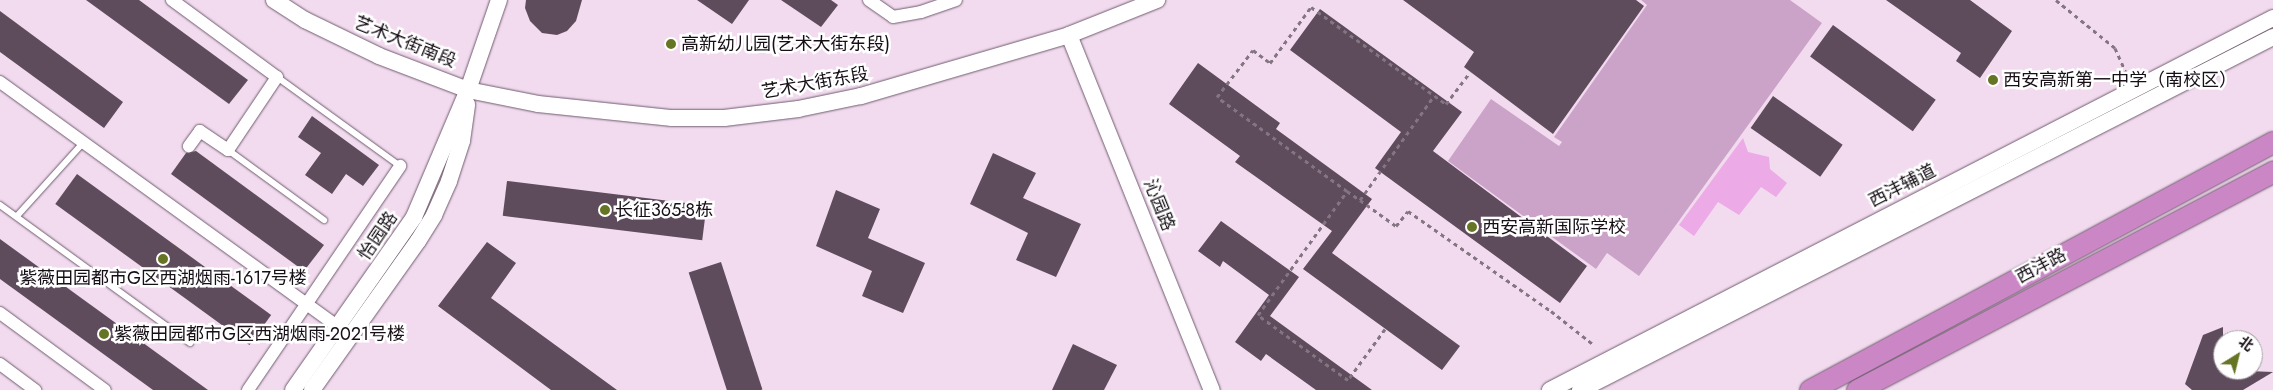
<!DOCTYPE html>
<html>
<head>
<meta charset="utf-8">
<style>
  body { margin:0 }
  #map { position:relative; width:2273px; height:390px; overflow:hidden; background:#f2dbef; font-family:Jost,"Noto Sans SC",sans-serif }
  div>[style] { position:absolute }
  .green>* { inset:0; background:#cca3c8 }
  .water>* { inset:0; background:#ecaae6 }
  .building>* { inset:0; background:#5e4b5c; transform-origin:0 0 }
  .path>* { height:3px; margin-top:-1.5px; transform-origin:0; background:repeating-linear-gradient(90deg,#847583 0 4px,transparent 0 8px) }
  .roads { filter:drop-shadow(0 0 1px #705c6e) drop-shadow(0 0 1px #705c6e) }
  .service>* { height:6px; margin:-3px; padding:0 3px; transform-origin:3px; border-radius:3px; background:#fff }
  .minor>* { height:12px; margin:-6px; padding:0 6px; transform-origin:6px; border-radius:6px; background:#fff }
  .tertiary>* { height:16px; margin:-8px; padding:0 8px; transform-origin:8px; border-radius:8px; background:#fff }
  .trunk>* { height:21px; margin:-10.5px; padding:0 10.5px; transform-origin:10.5px; border-radius:10.5px; background:#cb86c6 }
  .dots>* { width:14px; height:14px; translate:-50% -50%; box-sizing:border-box; border:2px solid #fff; border-radius:50% }
  span { translate:-50% -50%; white-space:nowrap; text-align:center; line-height:1.15; -webkit-text-stroke:5px #fff; paint-order:stroke }
  .street-label { font-size:18px; color:#160f16 }
  .poi-label { font-size:18px; color:#160f16 }
  .left { translate:0 -50%; text-align:left }
  .north { position:absolute; left:2213px; top:330px; width:50px; height:50px; box-sizing:border-box; background:#fff; border:1px solid #a29fa2; border-radius:50%; rotate:36deg; font-size:14px; font-weight:700; line-height:20px; text-align:center; color:#160f16 }
  .north::after { content:''; display:block; margin:auto; width:18px; height:22px; background:#657523; clip-path:polygon(50% 0,100% 100%,50% 72%,0 100%) }
</style>
</head>
<body>
<div id="map">
  <div class="green">
    <div style="clip-path:polygon(1641px 0,1790px 0,1822px 23px,1639px 276px,1607px 253px,1596px 269px,1448px 161px,1491px 99px,1559px 146px,1562px 142px,1554px 137px,1647px 5px)"></div>
  </div>
  <div class="water">
    <div style="clip-path:polygon(1743px 138px,1748px 152px,1769px 157px,1770px 169px,1787px 183px,1776px 197px,1761px 187px,1739px 215px,1718px 202px,1694px 236px,1679px 225px)"></div>
  </div>
  <div class="building">
    <div style="clip-path:polygon(86px 0,139px 0,248px 80px,229px 104px)"></div>
    <div style="clip-path:polygon(526px 0,582px 0,576px 21px,567px 31px,557px 35px,542px 33px,530px 21px,525px 8px)"></div>
    <div style="clip-path:polygon(697px 0,749px 0,732px 24px)"></div>
    <div style="clip-path:polygon(781px 0,831px 0,838px 5px,821px 27px)"></div>
    <div style="clip-path:polygon(1403px 0,1636px 0,1644px 6px,1553px 134px,1464px 67px,1474px 52px)"></div>
    <div style="clip-path:polygon(1886px 0,1970px 0,2012px 31px,1980px 78px,1956px 61px,1961px 53px)"></div>
    <div style="clip-path:polygon(1320px 9px,1462px 112px,1433px 151px,1587px 266px,1560px 303px,1375px 168px,1401px 132px,1290px 50px)"></div>
    <div style="clip-path:polygon(0 11px,123px 102px,104px 128px,0 52px)"></div>
    <div style="left:1833px;top:25px;width:127px;height:39px;rotate:36deg"></div>
    <div style="clip-path:polygon(1198px 63px,1280px 123px,1276px 129px,1372px 199px,1332px 253px,1460px 346px,1442px 370px,1303px 269px,1332px 231px,1235px 162px,1240px 156px,1169px 104px)"></div>
    <div style="left:1773px;top:96px;width:85px;height:39px;rotate:35deg"></div>
    <div style="clip-path:polygon(312px 116px,379px 165px,363px 186px,346px 174px,332px 194px,305px 175px,321px 153px,298px 137px)"></div>
    <div style="clip-path:polygon(196px 151px,324px 245px,304px 271px,171px 174px,186px 153px)"></div>
    <div style="clip-path:polygon(993px 153px,1036px 173px,1023px 198px,1081px 224px,1056px 277px,1016px 260px,1028px 233px,970px 204px)"></div>
    <div style="left:77px;top:174px;width:240px;height:37px;rotate:36deg"></div>
    <div style="left:507px;top:181px;width:201px;height:35px;rotate:7deg"></div>
    <div style="clip-path:polygon(836px 190px,880px 209px,868px 238px,925px 263px,903px 313px,862px 296px,872px 271px,816px 246px)"></div>
    <div style="clip-path:polygon(1221px 221px,1299px 277px,1270px 316px,1372px 390px,1316px 390px,1266px 354px,1261px 361px,1235px 342px,1269px 295px,1223px 261px,1220px 267px,1198px 251px)"></div>
    <div style="clip-path:polygon(0 239px,208px 390px,153px 390px,0 279px)"></div>
    <div style="clip-path:polygon(487px 242px,516px 263px,491px 298px,617px 390px,551px 390px,438px 306px)"></div>
    <div style="left:721px;top:262px;width:134px;height:34px;rotate:72deg"></div>
    <div style="clip-path:polygon(2223px 327px,2223px 370px,2273px 372px,2243px 390px,2192px 390px,2185px 384px,2203px 335px)"></div>
    <div style="clip-path:polygon(1073px 344px,1117px 365px,1104px 390px,1052px 390px)"></div>
  </div>
  <div class="path">
    <div style="left:2056px;top:0;width:76px;rotate:39.1deg"></div>
    <div style="left:2115px;top:48px;width:32px;rotate:66deg"></div>
    <div style="left:1347px;top:191px;width:160px;rotate:-144.1deg"></div>
    <div style="left:1217px;top:97px;width:59px;rotate:-52.5deg"></div>
    <div style="left:1253px;top:50px;width:21px;rotate:37deg"></div>
    <div style="left:1270px;top:63px;width:69px;rotate:-53.8deg"></div>
    <div style="left:1311px;top:7px;width:166px;rotate:35.7deg"></div>
    <div style="left:1446px;top:104px;width:40px;rotate:-53deg"></div>
    <div style="left:1360px;top:200px;width:44px;rotate:35.8deg"></div>
    <div style="left:1396px;top:226px;width:19px;rotate:-51deg"></div>
    <div style="left:1408px;top:211px;width:174px;rotate:35deg"></div>
    <div style="left:1551px;top:311px;width:55px;rotate:38.3deg"></div>
    <div style="left:1385px;top:329px;width:63px;rotate:126deg"></div>
    <div style="left:1348px;top:380px;width:111px;rotate:-144.2deg"></div>
    <div style="left:1258px;top:315px;width:153px;rotate:-54.3deg"></div>
    <div style="left:1347px;top:191px;width:16px;rotate:35deg"></div>
    <div style="left:1360px;top:200px;width:128px;rotate:-54.6deg"></div>
  </div>
  <div class="roads">
    <div class="service">
      <div style="left:277px;top:77px;width:152px;rotate:35.9deg"></div>
      <div style="left:228px;top:150px;width:119px;rotate:36.1deg"></div>
      <div style="left:0;top:205px;width:235px;rotate:36deg"></div>
      <div style="left:17px;top:216px;width:98px;rotate:-47.9deg"></div>
    </div>
    <div class="minor">
      <div style="left:172px;top:0;width:130px;rotate:36.3deg"></div>
      <div style="left:277px;top:77px;width:88px;rotate:123.9deg"></div>
      <div style="left:228px;top:150px;width:34px;rotate:-146deg"></div>
      <div style="left:200px;top:131px;width:19px;rotate:126deg"></div>
      <div style="left:869px;top:0;width:29px;rotate:35deg"></div>
      <div style="left:893px;top:17px;width:28px;rotate:-10deg"></div>
      <div style="left:921px;top:12px;width:37px;rotate:-19deg"></div>
      <div style="left:0;top:82px;width:417px;rotate:35.9deg"></div>
      <div style="left:0;top:313px;width:130px;rotate:36.3deg"></div>
      <div style="left:0;top:364px;width:44px;rotate:36.6deg"></div>
      <div style="left:248px;top:390px;width:271px;rotate:-55.8deg"></div>
    </div>
    <div class="tertiary">
      <div style="left:274px;top:0;width:37px;rotate:33deg"></div>
      <div style="left:305px;top:20px;width:82px;rotate:25.9deg"></div>
      <div style="left:379px;top:56px;width:95px;rotate:20.9deg"></div>
      <div style="left:468px;top:90px;width:71px;rotate:11.3deg"></div>
      <div style="left:538px;top:104px;width:135px;rotate:6deg"></div>
      <div style="left:672px;top:118px;width:52px"></div>
      <div style="left:724px;top:118px;width:75px;rotate:-6.9deg"></div>
      <div style="left:798px;top:109px;width:64px;rotate:-11.7deg"></div>
      <div style="left:861px;top:96px;width:217px;rotate:-16.3deg"></div>
      <div style="left:1069px;top:35px;width:95px;rotate:-21.7deg"></div>
      <div style="left:1069px;top:35px;width:383px;rotate:68.1deg"></div>
      <div style="left:293px;top:390px;width:211px;rotate:-55deg"></div>
      <div style="left:414px;top:217px;width:138px;rotate:-67deg"></div>
      <div style="left:468px;top:90px;width:95px;rotate:-71deg"></div>
      <div style="left:312px;top:390px;width:183px;rotate:-54.6deg"></div>
      <div style="left:418px;top:241px;width:31px;rotate:-58deg"></div>
      <div style="left:434px;top:215px;width:37px;rotate:-66deg"></div>
      <div style="left:449px;top:181px;width:42px;rotate:-72deg"></div>
      <div style="left:462px;top:141px;width:37px;rotate:-82deg"></div>
      <div style="left:1550px;top:390px;width:813px;rotate:-27.23deg"></div>
      <div style="left:1580px;top:390px;width:778px;rotate:-26.99deg"></div>
    </div>
    <div class="trunk">
      <div style="left:1810px;top:390px;width:525px;rotate:-28.18deg"></div>
      <div style="left:1857px;top:390px;width:470px;rotate:-27.7deg"></div>
    </div>
  </div>
  <div class="dots">
    <div style="left:671px;top:44px;background:#657523"></div>
    <div style="left:1993px;top:80px;background:#657523"></div>
    <div style="left:605px;top:210px;background:#657523"></div>
    <div style="left:1472px;top:227px;background:#657523"></div>
    <div style="left:163px;top:259px;background:#657523"></div>
    <div style="left:104px;top:334px;background:#657523"></div>
  </div>
  <div class="street-label">
    <span style="left:405px;top:42px;rotate:22deg">艺术大街南段</span>
    <span style="left:815px;top:83px;rotate:-10deg">艺术大街东段</span>
    <span style="left:1902px;top:186px;rotate:-27deg">西沣辅道</span>
    <span style="left:1159px;top:205px;rotate:68deg">沁园路</span>
    <span style="left:378px;top:236px;rotate:-56deg">怡园路</span>
    <span style="left:2041px;top:266px;rotate:-28deg">西沣路</span>
  </div>
  <div class="poi-label">
    <span class="left" style="left:681px;top:44px">高新幼儿园(艺术大街东段)</span>
    <span class="left" style="left:2003px;top:80px">西安高新第一中学（南校区）</span>
    <span class="left" style="left:615px;top:210px">长征365-8栋</span>
    <span class="left" style="left:1482px;top:227px">西安高新国际学校</span>
    <span style="left:163px;top:278px">紫薇田园都市G区西湖烟雨-1617号楼</span>
    <span class="left" style="left:114px;top:334px">紫薇田园都市G区西湖烟雨-2021号楼</span>
  </div>
  <div class="north">北</div>
</div>
</body>
</html>
